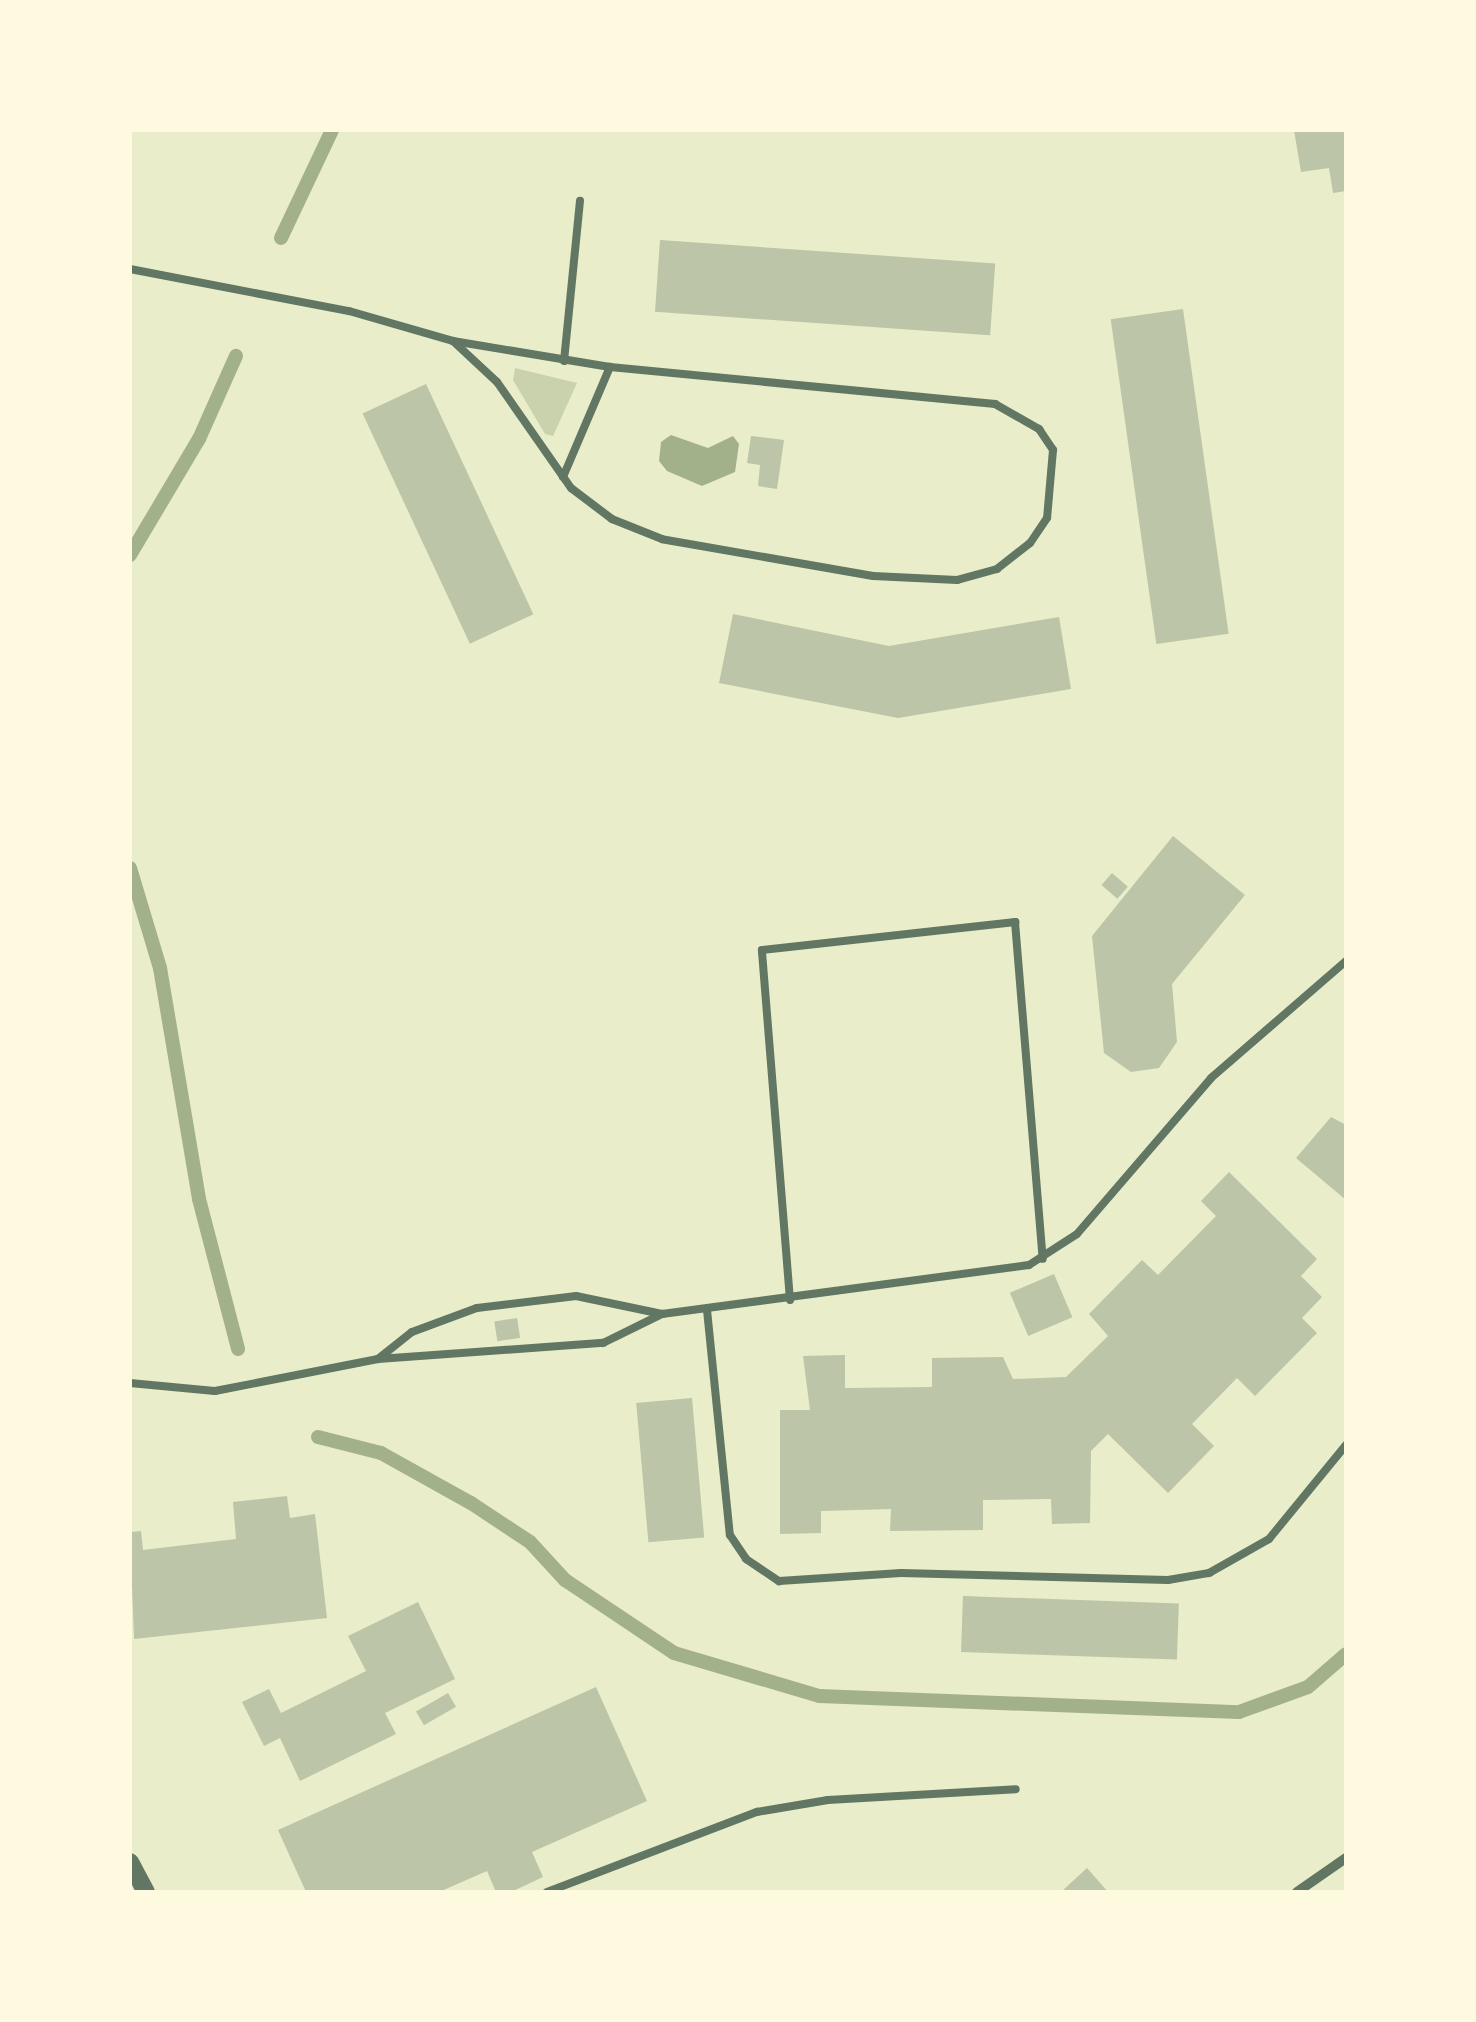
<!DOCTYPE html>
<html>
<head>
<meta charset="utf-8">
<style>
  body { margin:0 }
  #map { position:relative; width:1476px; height:2022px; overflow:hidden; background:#e9edc9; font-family:Merriweather,serif }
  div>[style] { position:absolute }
  .green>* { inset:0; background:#cad2ad }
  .water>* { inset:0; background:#a3b18a }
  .stream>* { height:14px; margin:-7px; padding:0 7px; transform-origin:7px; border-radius:7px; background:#a3b18a }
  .building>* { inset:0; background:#bcc5a7; transform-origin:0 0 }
  .service>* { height:8px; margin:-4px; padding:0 4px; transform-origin:4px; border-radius:4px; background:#617663 }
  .minor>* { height:10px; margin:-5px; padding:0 5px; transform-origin:5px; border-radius:5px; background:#617663 }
  .tertiary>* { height:18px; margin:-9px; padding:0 9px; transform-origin:9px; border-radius:9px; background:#617663 }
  span { translate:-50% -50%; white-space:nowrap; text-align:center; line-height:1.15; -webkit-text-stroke:8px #fefae0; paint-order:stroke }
  .frame { position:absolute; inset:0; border:132px solid #fefae0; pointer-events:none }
</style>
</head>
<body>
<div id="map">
  <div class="green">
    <div style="clip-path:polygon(515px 368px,577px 383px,553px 436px,545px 434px,513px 380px)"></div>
  </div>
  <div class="water">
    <div style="clip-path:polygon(671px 435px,708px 448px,733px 436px,739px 444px,735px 472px,702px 486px,667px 471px,659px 461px,661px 442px)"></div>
  </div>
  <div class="stream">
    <div style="left:281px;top:238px;width:119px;rotate:-64.7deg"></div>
    <div style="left:130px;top:555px;width:135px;rotate:-59.3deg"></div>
    <div style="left:199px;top:439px;width:91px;rotate:-66deg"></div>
    <div style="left:130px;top:868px;width:104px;rotate:73.3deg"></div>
    <div style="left:160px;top:968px;width:234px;rotate:80.4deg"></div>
    <div style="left:199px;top:1199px;width:155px;rotate:75.4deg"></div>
    <div style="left:318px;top:1437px;width:65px;rotate:14.3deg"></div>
    <div style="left:381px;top:1453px;width:103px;rotate:29.1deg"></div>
    <div style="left:471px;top:1503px;width:71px;rotate:33.5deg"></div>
    <div style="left:530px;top:1542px;width:52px;rotate:47.4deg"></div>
    <div style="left:565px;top:1580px;width:131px;rotate:33.8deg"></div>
    <div style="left:674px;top:1653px;width:151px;rotate:16.5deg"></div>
    <div style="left:819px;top:1696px;width:420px;rotate:2.2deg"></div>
    <div style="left:1239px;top:1712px;width:73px;rotate:-19.9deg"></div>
    <div style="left:1308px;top:1687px;width:50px;rotate:-41deg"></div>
  </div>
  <div class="building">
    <div style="clip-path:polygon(1294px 130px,1346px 130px,1346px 191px,1333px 193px,1329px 168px,1301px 172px)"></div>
    <div style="left:660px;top:240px;width:336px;height:72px;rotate:4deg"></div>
    <div style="left:1183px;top:309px;width:328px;height:73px;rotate:82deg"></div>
    <div style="left:426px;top:384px;width:254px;height:70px;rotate:65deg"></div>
    <div style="clip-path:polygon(751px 436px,784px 440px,777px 489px,758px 486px,760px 465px,747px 463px)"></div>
    <div style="clip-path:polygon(733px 614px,889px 646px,1059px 617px,1071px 689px,898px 718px,719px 683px)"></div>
    <div style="clip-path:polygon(1173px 836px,1245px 895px,1172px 984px,1177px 1042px,1159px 1068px,1131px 1072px,1104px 1053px,1092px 936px)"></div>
    <div style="left:1112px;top:873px;width:21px;height:16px;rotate:41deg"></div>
    <div style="clip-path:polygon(1331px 1117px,1346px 1125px,1346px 1200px,1296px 1158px)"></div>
    <div style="clip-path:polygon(1229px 1172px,1317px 1259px,1301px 1276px,1322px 1297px,1302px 1318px,1317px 1333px,1255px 1396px,1237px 1378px,1192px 1424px,1214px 1446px,1168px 1493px,1108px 1434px,1091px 1451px,1090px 1523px,1052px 1524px,1051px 1499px,983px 1500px,983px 1530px,890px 1531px,891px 1509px,821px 1511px,821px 1533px,780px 1534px,780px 1410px,810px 1410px,803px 1356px,845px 1355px,845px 1388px,932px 1387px,932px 1358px,1003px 1357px,1013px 1379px,1066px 1377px,1108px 1336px,1089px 1314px,1142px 1260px,1158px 1275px,1216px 1216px,1201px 1201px)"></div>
    <div style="left:1054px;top:1274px;width:47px;height:48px;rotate:67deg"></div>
    <div style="left:517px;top:1318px;width:20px;height:23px;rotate:81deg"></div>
    <div style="left:692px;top:1398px;width:140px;height:56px;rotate:85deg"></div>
    <div style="clip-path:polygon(287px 1496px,290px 1518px,315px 1514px,327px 1618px,134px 1639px,130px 1532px,141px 1531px,143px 1550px,236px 1539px,233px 1502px)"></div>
    <div style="left:963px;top:1596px;width:216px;height:56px;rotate:2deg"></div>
    <div style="clip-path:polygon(418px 1602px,455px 1679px,385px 1713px,396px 1734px,300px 1781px,280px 1738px,264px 1746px,242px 1702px,269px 1689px,281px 1713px,366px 1671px,348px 1636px)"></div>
    <div style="clip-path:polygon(596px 1687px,647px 1801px,532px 1852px,543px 1877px,511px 1892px,496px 1892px,487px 1871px,439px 1892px,306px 1892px,278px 1830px)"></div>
    <div style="left:448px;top:1693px;width:16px;height:37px;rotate:60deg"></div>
    <div style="clip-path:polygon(1087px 1868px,1108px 1892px,1061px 1892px)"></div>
  </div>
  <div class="service">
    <div style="left:130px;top:269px;width:223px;rotate:10.9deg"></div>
    <div style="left:349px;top:311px;width:108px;rotate:16.1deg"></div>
    <div style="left:453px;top:341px;width:159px;rotate:9.4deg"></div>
    <div style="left:610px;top:367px;width:387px;rotate:5.5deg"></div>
    <div style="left:995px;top:404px;width:51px;rotate:29.6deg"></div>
    <div style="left:1039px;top:429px;width:25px;rotate:56deg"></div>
    <div style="left:1053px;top:450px;width:68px;rotate:95deg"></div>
    <div style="left:1047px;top:518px;width:30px;rotate:124deg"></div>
    <div style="left:1030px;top:543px;width:42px;rotate:141.8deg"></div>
    <div style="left:997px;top:569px;width:41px;rotate:164.6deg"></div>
    <div style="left:957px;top:580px;width:84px;rotate:-177.3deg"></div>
    <div style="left:873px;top:576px;width:214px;rotate:-170.1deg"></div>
    <div style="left:662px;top:539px;width:54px;rotate:-158.2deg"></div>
    <div style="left:612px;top:519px;width:51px;rotate:-142.9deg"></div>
    <div style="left:571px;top:488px;width:129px;rotate:-124.9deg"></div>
    <div style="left:497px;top:382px;width:60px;rotate:-137deg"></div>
    <div style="left:564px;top:361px;width:161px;rotate:-84.3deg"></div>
    <div style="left:563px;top:477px;width:120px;rotate:-66.9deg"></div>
    <div style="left:790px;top:1300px;width:351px;rotate:-94.6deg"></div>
    <div style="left:762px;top:950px;width:255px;rotate:-6.3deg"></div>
    <div style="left:1015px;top:922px;width:338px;rotate:85.3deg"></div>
    <div style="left:707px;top:1310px;width:226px;rotate:84.2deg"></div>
    <div style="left:730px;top:1535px;width:29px;rotate:56deg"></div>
    <div style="left:746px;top:1559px;width:40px;rotate:34deg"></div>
    <div style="left:779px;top:1581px;width:122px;rotate:-3.8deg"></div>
    <div style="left:901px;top:1573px;width:267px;rotate:1.5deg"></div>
    <div style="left:1168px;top:1580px;width:42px;rotate:-9.7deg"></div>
    <div style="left:1209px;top:1573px;width:69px;rotate:-29.5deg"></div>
    <div style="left:1269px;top:1539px;width:122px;rotate:-50.7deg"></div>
    <div style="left:378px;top:1359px;width:43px;rotate:-38.5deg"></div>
    <div style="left:412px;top:1332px;width:69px;rotate:-20.3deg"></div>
    <div style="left:477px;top:1308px;width:100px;rotate:-6.9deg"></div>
    <div style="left:576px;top:1296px;width:88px;rotate:11.8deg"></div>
    <div style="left:662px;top:1314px;width:370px;rotate:-7.6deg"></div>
    <div style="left:1029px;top:1265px;width:57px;rotate:-32.9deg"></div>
    <div style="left:1077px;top:1234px;width:206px;rotate:-49.3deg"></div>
    <div style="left:1211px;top:1078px;width:179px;rotate:-40.9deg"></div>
    <div style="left:130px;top:1383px;width:85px;rotate:5.4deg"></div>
    <div style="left:215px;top:1391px;width:166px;rotate:-11.1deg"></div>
    <div style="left:378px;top:1359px;width:226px;rotate:-4.1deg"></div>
    <div style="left:603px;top:1343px;width:66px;rotate:-26.2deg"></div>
    <div style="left:547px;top:1892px;width:225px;rotate:-20.9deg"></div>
    <div style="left:757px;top:1812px;width:72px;rotate:-9.6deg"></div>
    <div style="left:828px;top:1800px;width:188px;rotate:-3.3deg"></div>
  </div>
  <div class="minor">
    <div style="left:1297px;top:1892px;width:60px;rotate:-34.8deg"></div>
  </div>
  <div class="tertiary">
    <div style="left:130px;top:1862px;width:34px;rotate:62deg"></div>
  </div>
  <div class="frame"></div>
</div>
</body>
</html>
